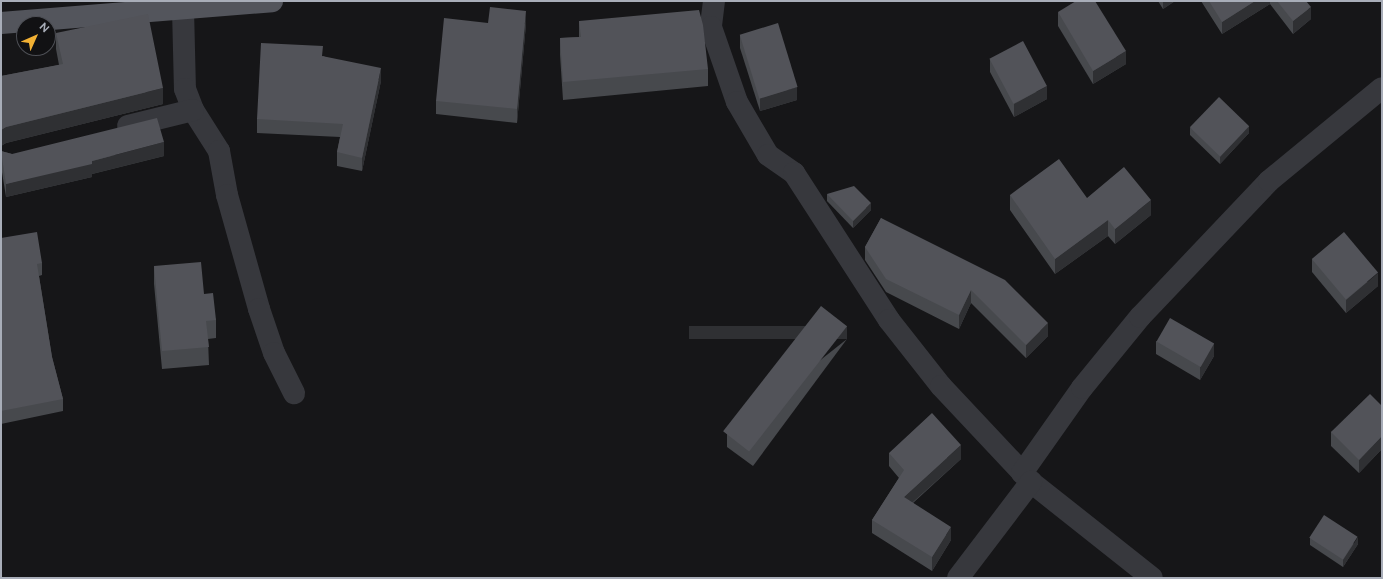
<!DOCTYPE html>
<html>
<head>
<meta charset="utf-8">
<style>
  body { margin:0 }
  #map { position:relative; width:1383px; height:579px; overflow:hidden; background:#161618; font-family:Raleway,sans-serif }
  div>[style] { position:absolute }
  .minor>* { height:22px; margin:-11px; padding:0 11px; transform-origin:11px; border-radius:11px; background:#37383d }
  .primary>* { height:22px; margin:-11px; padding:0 11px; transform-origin:11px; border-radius:11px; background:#53555c }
  .wall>* { inset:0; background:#47494d }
  .shaded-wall>* { inset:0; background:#2f3033; transform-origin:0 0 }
  .building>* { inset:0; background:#525359; transform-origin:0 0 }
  span { translate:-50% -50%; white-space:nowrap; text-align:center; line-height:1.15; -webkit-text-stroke:3px #111113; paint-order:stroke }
  .frame { position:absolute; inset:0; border:2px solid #a8adb8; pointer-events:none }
  .north { position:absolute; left:16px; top:16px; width:40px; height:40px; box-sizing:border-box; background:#111113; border:1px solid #4d4f55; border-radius:50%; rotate:45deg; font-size:11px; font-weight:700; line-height:16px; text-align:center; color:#a8adb8 }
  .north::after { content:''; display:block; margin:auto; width:14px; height:18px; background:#f2b134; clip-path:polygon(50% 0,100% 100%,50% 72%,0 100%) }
</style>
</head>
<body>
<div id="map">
  <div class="minor">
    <div style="left:714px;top:1px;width:26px;rotate:97deg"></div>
    <div style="left:711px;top:27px;width:79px;rotate:70.9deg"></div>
    <div style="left:737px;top:102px;width:61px;rotate:59.7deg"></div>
    <div style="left:768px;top:155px;width:32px;rotate:35deg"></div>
    <div style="left:794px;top:173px;width:175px;rotate:57.1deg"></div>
    <div style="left:889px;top:320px;width:84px;rotate:51.8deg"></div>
    <div style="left:941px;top:386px;width:132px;rotate:46.8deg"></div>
    <div style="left:1031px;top:482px;width:154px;rotate:38.4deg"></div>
    <div style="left:183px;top:9px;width:80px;rotate:88.6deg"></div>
    <div style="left:185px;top:89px;width:22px;rotate:69deg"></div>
    <div style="left:193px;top:110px;width:49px;rotate:57.6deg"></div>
    <div style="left:219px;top:151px;width:45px;rotate:79.7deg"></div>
    <div style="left:227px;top:195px;width:118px;rotate:74.3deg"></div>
    <div style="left:259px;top:309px;width:46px;rotate:71.2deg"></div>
    <div style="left:274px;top:353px;width:45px;rotate:63.4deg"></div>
    <div style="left:128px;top:126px;width:67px;rotate:-13.8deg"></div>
    <div style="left:1022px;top:473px;width:104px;rotate:-54.8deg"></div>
    <div style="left:1082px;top:388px;width:92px;rotate:-50.8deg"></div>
    <div style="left:1140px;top:317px;width:187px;rotate:-46.5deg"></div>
    <div style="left:1269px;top:181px;width:146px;rotate:-39.5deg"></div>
    <div style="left:958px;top:578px;width:121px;rotate:-52.8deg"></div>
  </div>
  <div class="primary">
    <div style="left:1px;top:23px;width:272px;rotate:-4.6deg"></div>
  </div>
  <div class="wall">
    <div style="clip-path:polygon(1158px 1px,1175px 1px,1163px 9px)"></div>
    <div style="clip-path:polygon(1201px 1px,1306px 1px,1311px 19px,1293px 34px,1270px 4px,1222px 34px)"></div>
    <div style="clip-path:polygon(1058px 12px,1126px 64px,1093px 84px,1058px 26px)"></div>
    <div style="clip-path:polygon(579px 21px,708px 69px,708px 86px,563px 100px,560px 55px,560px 38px,579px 37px)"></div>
    <div style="clip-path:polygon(488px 23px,526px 24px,517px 123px,436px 114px,436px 101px)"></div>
    <div style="clip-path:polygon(56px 33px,163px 104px,6px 143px,1px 146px,1px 76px,59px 65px,56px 49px)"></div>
    <div style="clip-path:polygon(740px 35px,797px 100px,760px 111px,740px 48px)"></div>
    <div style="clip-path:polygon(323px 56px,381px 81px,362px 171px,337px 166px,337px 152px,340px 137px,257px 133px,257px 119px)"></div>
    <div style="clip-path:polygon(990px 59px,1047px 99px,1014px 117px,990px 72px)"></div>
    <div style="clip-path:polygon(1190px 128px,1249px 133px,1220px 164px,1190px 135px)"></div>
    <div style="clip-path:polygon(1px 151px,12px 154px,164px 156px,92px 174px,92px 177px,6px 197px,1px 166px)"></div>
    <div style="clip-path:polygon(827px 194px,871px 210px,853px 228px,827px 201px)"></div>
    <div style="clip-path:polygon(1010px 195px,1087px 198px,1151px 215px,1115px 244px,1108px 236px,1055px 274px,1010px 210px)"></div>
    <div style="clip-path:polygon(881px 218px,1048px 336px,1026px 358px,971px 303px,959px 329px,886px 292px,865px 260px,865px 247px)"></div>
    <div style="clip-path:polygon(1px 238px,42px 263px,42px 275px,39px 276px,52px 357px,63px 399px,63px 411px,1px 424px)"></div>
    <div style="clip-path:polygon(1312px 259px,1378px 286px,1346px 313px,1312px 272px)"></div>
    <div style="clip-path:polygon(154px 266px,204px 294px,216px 320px,216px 338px,208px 339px,209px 365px,162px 369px,154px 284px)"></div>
    <div style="clip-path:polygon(847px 339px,753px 466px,727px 447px,727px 434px)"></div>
    <div style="clip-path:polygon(1156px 341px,1214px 356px,1200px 380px,1156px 354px)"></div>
    <div style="clip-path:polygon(1382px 406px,1382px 449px,1359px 473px,1331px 446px,1331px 432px)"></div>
    <div style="clip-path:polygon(889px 453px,961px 459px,913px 503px,951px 540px,932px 571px,872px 533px,872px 520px,899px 478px,889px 466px)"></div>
    <div style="clip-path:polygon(1310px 538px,1358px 544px,1343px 567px,1310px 545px)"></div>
  </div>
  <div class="shaded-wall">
    <div style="clip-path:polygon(1163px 1px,1175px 1px,1163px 9px)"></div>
    <div style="clip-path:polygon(1255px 1px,1270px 1px,1270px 4px,1222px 34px,1222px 22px)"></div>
    <div style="clip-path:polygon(1311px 7px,1311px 19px,1293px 34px,1293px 21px)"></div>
    <div style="clip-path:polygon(526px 11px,526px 24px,517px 123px,517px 109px)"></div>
    <div style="clip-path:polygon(1126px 51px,1126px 64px,1093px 84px,1093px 71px)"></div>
    <div style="clip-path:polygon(381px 68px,381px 81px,362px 171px,362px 158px)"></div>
    <div style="clip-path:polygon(1047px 86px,1047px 99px,1014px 117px,1014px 104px)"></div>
    <div style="clip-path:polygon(797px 87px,797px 100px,760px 111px,760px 98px)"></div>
    <div style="clip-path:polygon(163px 88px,163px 104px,6px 143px,1px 146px,1px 130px,6px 127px)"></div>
    <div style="clip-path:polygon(1249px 126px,1249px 133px,1220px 164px,1220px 157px)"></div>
    <div style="clip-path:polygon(164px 142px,164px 156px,92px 174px,92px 177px,6px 197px,6px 184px)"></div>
    <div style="clip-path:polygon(1151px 200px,1151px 215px,1115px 244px,1115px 229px)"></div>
    <div style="clip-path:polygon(871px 203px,871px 210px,853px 228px,853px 221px)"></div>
    <div style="clip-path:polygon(1108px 220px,1108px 236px,1055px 274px,1055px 259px)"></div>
    <div style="clip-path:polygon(1378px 273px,1378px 286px,1346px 313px,1346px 300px)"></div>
    <div style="clip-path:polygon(971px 290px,971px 303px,959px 329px,959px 315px)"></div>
    <div style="clip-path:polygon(1048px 323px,1048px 336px,1026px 358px,1026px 345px)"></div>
    <div style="left:847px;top:326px;width:13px;height:158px;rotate:90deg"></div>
    <div style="clip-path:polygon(1214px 343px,1214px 356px,1200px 380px,1200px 366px)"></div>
    <div style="clip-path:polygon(1382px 436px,1382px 449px,1359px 473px,1359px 460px)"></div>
    <div style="clip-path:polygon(961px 445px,961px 459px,904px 510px,904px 497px)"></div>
    <div style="clip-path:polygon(951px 527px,951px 540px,932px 571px,932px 557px)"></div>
    <div style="clip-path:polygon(1358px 537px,1358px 544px,1343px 567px,1343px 560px)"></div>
  </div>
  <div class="building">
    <div style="clip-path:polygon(1076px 1px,1095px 1px,1126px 51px,1093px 71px,1058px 12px)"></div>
    <div style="clip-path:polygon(1209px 1px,1255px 1px,1222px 22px)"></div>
    <div style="clip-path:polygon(1277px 1px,1306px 1px,1311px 7px,1293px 21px)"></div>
    <div style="clip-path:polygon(490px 7px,526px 11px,517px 109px,436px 101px,444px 18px,488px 23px)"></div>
    <div style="clip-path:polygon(699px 10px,703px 25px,708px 69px,563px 82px,560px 38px,581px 37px,579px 21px)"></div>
    <div style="clip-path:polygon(148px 14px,163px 88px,6px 127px,1px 130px,1px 76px,63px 64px,56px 33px)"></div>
    <div style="left:778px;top:23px;width:67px;height:40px;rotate:73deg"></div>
    <div style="left:1023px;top:41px;width:51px;height:38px;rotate:62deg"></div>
    <div style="clip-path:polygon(261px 43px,323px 46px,322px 56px,381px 68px,362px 158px,337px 152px,343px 124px,257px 119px)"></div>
    <div style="left:1219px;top:97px;width:42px;height:42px;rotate:44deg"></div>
    <div style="clip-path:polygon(157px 118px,164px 142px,92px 161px,92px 164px,6px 184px,1px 151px,12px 154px)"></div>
    <div style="clip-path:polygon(1059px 159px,1087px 198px,1124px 167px,1151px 200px,1115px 229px,1108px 220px,1055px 259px,1010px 195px)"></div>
    <div style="clip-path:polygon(854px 186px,871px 203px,853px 221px,827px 194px)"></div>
    <div style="clip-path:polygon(881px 218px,1005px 280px,1048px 323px,1026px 345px,971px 290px,959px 315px,886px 279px,865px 247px)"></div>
    <div style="clip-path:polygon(37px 232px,42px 263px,37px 264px,52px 357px,63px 399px,1px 411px,1px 238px)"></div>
    <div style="left:1344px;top:232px;width:53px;height:42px;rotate:50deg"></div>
    <div style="clip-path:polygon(201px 262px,204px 294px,213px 293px,216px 320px,206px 321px,209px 347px,162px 351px,154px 266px)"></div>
    <div style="left:821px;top:306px;width:33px;height:159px;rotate:38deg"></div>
    <div style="left:1170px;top:318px;width:51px;height:27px;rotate:30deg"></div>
    <div style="clip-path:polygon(1370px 394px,1382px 406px,1382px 436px,1359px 460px,1331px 432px)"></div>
    <div style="clip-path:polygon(932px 413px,961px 445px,904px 497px,951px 527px,932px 557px,872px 520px,904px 470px,889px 453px)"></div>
    <div style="left:1324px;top:515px;width:40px;height:27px;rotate:33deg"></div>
  </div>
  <div class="frame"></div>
  <div class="north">N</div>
</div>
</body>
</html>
